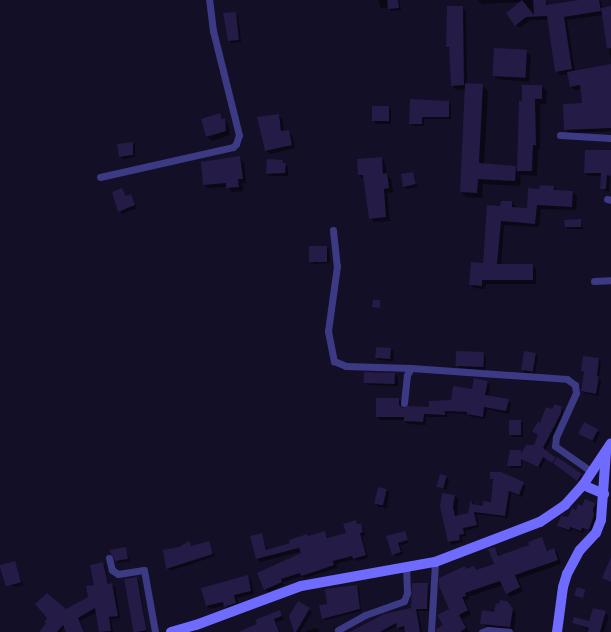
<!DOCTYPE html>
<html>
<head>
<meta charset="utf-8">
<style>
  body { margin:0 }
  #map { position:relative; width:611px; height:632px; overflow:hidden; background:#130f26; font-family:"Noto Sans",sans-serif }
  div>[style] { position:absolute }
  .shadow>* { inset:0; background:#0007 }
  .building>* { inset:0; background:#241b47; transform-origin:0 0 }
  .street>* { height:7px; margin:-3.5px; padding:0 3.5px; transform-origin:3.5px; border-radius:3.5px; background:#3d3a85 }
  .secondary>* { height:10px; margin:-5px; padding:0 5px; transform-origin:5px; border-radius:5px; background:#6f6bff }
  span { translate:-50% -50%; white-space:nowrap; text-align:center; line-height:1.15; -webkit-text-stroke:4px #130f26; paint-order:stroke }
</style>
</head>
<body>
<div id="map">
  <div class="shadow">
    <div style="clip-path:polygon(378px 0,399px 0,401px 10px,391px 11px,389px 7px,381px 8px)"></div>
    <div style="clip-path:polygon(478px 0,546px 0,549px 6px,600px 0,603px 8px,611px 7px,611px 60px,603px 15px,567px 20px,575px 72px,611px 65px,611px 131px,569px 133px,566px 129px,583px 105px,581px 89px,575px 90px,571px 87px,569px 74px,560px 75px,557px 71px,549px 20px,530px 20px,520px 28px,516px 25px,522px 2px,482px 4px)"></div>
    <div style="clip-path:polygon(462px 7px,466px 12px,467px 84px,482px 85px,488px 91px,484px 165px,515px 167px,518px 169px,520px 102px,541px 86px,547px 91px,546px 104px,540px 104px,540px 150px,538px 150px,537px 176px,523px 175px,521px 173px,520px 186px,483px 184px,482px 198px,466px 197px,461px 191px,466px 89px,456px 90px,452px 85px,450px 49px,447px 47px)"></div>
    <div style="clip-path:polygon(236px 13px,238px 16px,241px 42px,232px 43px,229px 40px)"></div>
    <div style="clip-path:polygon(526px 52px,531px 56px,529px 82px,498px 79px,493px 75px)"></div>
    <div style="clip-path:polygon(448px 102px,451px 105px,451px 119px,424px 119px,424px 126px,413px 126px,410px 123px)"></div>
    <div style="clip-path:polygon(389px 107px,391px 110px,391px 124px,376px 124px,374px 121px)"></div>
    <div style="clip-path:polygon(220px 115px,228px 124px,230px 135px,212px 141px,207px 137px)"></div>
    <div style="clip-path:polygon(278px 115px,282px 119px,284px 132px,288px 131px,292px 135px,295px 148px,270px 154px,266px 150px,258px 118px)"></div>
    <div style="clip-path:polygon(132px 143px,135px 145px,135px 157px,123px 159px,120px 157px)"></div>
    <div style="clip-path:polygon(607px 149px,611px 150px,609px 192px,601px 188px,602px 176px,589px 176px,586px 173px)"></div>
    <div style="clip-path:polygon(239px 158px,244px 162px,246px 183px,242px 183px,243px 191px,232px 192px,228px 187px,208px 188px,204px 184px)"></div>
    <div style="clip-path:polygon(381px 158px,385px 162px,387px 175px,391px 179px,393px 192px,387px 193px,390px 221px,374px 222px,370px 218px,364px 179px,359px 175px)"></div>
    <div style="clip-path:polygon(283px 161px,288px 167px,288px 176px,270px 176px,267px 174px)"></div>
    <div style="clip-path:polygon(413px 173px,418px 187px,407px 189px,404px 186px)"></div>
    <div style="clip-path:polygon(554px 187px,558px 191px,573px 192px,577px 196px,576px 210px,541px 209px,539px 227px,504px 225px,501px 265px,532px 265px,536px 269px,536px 284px,486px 284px,485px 289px,474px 288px,470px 284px,484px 264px,501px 207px,512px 202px,516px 208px,528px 209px,540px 190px)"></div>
    <div style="clip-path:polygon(122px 189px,127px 197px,130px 196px,133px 199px,137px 208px,122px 214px,113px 192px)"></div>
    <div style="clip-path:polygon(580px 220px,583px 229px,568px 229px,566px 227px)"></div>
    <div style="clip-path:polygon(327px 247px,329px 249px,330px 263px,314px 264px,311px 261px)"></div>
    <div style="clip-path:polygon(391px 349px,394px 352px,393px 361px,379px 360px,376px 358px)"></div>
    <div style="clip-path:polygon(483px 353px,486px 356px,485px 370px,459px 368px,457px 365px)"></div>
    <div style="clip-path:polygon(535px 354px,538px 356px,535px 373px,525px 373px,523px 370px)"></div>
    <div style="clip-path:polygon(599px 359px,601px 362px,599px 378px,601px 381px,598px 396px,585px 393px,582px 391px,585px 374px,582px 371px)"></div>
    <div style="clip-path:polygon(395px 374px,398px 377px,398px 386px,368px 385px,366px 383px)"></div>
    <div style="clip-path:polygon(487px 382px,490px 385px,488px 397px,508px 401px,511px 404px,509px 414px,487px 409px,485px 419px,471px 417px,468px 414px,447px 413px,447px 417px,426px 417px,426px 425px,408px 424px,405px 420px,380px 420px,377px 417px,399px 399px,402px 402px,401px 409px,430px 408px,452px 401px)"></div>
    <div style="clip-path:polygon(561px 408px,563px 410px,563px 416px,545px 451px,581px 475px,584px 478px,581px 482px,546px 458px,541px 468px,522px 460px,522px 468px,511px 468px,509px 466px,520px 451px,522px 453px,535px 446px,539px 435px,540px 425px,553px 411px)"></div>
    <div style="clip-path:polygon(520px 421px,523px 423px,523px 437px,513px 437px,510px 434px)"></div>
    <div style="clip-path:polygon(585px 424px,600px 433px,595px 443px,580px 433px)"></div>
    <div style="clip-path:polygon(501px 474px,526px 486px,522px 497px,511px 493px,508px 518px,476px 514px,479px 527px,465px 531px,466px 536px,461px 537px,463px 542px,452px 545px,449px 542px,441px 506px,455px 496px,458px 499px,457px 517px,469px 514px,472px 501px,474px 506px,484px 507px,492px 503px,494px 481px,491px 479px)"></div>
    <div style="clip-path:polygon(446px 477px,449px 480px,446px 490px,438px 485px)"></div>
    <div style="clip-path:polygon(387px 490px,389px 492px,387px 508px,379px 507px,376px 504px)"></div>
    <div style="clip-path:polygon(586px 501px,597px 507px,595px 513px,596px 518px,591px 531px,585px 529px,583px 533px,572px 529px,571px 532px,561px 528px,559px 526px,583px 508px)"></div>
    <div style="clip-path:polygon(356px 521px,363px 528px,365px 535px,362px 536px,368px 558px,357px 561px,355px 559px,336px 564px,337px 568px,305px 578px,303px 576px,283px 582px,284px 585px,268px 592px,265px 589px,303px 554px,302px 551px,260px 562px,257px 559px,261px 534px,268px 551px,325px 533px,329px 539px,347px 534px)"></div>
    <div style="clip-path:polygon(405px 532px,409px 543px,400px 545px,403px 554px,396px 557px,388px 537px)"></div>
    <div style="clip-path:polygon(542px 539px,548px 551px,554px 550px,558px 553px,561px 564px,518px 579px,523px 591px,510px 597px,503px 585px,468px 597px,469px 599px,465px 601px,471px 614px,462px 619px,469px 632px,441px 632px,467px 570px,474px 568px,477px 571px,495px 565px,495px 548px,500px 557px,530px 546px)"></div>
    <div style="clip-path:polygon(209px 542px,215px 556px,170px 571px,168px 568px,179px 548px,189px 543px,192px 547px)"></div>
    <div style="clip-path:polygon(125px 548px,130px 561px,119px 563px,116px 560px)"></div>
    <div style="clip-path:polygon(14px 563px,23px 585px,17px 587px,7px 584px)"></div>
    <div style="clip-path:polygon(103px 563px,105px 566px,109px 585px,115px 587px,120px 618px,111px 620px,113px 632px,100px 632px,97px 612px,80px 621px,85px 632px,67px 632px,65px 627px,61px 632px,44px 632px,42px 630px,48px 618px,89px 598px)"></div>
    <div style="clip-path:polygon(248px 577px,251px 580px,254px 594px,237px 598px,239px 606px,229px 610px,225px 605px,210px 609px,207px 606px)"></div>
    <div style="clip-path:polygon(137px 578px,139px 581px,147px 632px,135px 632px)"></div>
    <div style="clip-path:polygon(428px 584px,430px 587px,429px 611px,418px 611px,422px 632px,405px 632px,405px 629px,401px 630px,397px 626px,385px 632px,353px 632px,412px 609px)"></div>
    <div style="clip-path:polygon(356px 586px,359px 589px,361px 611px,326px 620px,323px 618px,328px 605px)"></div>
    <div style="clip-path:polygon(507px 602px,516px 614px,514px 630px,487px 627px,483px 623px)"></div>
    <div style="clip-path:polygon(298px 603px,312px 612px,300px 632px,295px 632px)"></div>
    <div style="clip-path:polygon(280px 611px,284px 619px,276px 622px,280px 632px,246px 632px)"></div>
    <div style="clip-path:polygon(605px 613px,609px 616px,604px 632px,586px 632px,587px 629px,574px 623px,590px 623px)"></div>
    <div style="clip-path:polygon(317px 628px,320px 632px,307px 632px,306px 631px)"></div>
  </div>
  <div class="building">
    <div style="clip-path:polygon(387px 0,398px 0,399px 8px,388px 9px)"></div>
    <div style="clip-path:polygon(522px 0,534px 15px,533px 0,546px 0,546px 5px,579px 0,599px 0,601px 11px,564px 17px,572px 69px,555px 72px,547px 16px,526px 17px,515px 26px,506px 13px)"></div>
    <div style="clip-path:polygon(447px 6px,463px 6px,464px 85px,451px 86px,449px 47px,446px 47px)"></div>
    <div style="clip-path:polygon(611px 6px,611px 48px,607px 49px,601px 8px)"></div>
    <div style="clip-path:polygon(236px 12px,239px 40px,228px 41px,223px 13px)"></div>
    <div style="left:494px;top:48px;width:33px;height:28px;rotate:3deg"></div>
    <div style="clip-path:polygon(611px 64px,611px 128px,564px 130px,563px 104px,582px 103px,580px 85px,570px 87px,567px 72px)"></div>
    <div style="clip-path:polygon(465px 83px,483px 84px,479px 163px,516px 166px,515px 181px,478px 179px,477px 193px,460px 192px)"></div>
    <div style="clip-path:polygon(522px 85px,542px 85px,542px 99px,535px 99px,536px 145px,533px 145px,532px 171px,517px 171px,519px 101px,522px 101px)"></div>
    <div style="clip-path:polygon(410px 99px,449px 101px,449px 117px,422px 117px,422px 124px,409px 124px)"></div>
    <div style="left:372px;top:106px;width:17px;height:15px"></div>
    <div style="clip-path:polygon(220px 113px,222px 119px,225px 118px,226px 131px,206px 137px,201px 119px)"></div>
    <div style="clip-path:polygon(279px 114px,281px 131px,289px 130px,292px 145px,265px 151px,257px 117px)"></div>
    <div style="clip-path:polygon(133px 142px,133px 155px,119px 157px,117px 144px)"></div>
    <div style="clip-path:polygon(585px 150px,611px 150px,611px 176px,607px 175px,606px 189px,600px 189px,601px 173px,584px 173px)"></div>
    <div style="clip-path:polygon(240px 156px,243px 179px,238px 179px,239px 187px,226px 188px,226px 183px,203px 185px,201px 162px)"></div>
    <div style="clip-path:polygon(382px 157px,383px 174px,387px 173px,389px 188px,384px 189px,386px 217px,369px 219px,363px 175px,358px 175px,357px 159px)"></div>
    <div style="clip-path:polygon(267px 159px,283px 160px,283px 163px,286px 163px,285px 173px,266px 174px)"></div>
    <div style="clip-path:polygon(413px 172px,416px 184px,403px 187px,401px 174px)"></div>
    <div style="clip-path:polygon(540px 185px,554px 186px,554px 190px,573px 191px,572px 207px,537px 205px,535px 224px,501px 221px,497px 264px,533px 264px,533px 280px,482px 280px,482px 286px,469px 285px,471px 262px,483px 263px,487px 205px,500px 206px,501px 201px,512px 201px,512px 207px,527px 208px,528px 188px,539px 189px)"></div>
    <div style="clip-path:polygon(122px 188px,126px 196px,131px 194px,135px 205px,118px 212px,112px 192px)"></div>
    <div style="clip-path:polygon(581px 219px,581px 227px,565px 227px,564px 220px)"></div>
    <div style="left:309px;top:246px;width:18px;height:16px"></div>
    <div style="clip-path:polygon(373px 300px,380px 300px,380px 308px,372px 307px)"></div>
    <div style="left:376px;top:347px;width:15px;height:11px;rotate:4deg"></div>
    <div style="left:456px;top:351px;width:28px;height:15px;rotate:2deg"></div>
    <div style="left:524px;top:351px;width:12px;height:19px;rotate:9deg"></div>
    <div style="clip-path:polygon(583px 356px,599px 358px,597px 376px,599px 377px,596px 394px,581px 391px,584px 372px,581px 371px)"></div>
    <div style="left:364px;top:372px;width:31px;height:11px;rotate:2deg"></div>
    <div style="clip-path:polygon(474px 378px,488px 381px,485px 395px,509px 399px,506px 411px,484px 407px,483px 417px,467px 414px,467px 412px,445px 411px,445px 415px,424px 414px,423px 422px,404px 421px,404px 417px,376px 417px,376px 398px,399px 398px,399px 405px,403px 408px,408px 406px,429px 407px,429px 401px,451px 400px,453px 386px,472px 389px)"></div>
    <div style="clip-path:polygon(555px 404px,562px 407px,561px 413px,543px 448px,556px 458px,552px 463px,543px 457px,538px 467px,521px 459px,521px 466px,507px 466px,510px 450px,521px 450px,521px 454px,526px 445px,534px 445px,538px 435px,532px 431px,538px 422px,540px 423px,546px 407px,552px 409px)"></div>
    <div style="left:509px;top:420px;width:12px;height:15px"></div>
    <div style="left:584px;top:422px;width:16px;height:13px;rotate:27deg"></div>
    <div style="clip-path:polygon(557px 457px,582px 474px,577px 481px,553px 463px)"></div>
    <div style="clip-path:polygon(490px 472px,501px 472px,524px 482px,519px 495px,509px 491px,505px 516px,474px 512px,477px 525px,463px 528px,464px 534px,459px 535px,460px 540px,448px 542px,440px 506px,442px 493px,455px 495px,453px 507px,455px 516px,468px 513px,471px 499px,472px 504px,483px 506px,483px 501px,491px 502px,493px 479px,490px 479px)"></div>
    <div style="left:440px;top:474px;width:7px;height:13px;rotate:16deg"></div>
    <div style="left:378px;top:487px;width:9px;height:17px;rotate:13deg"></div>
    <div style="clip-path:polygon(585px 499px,595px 503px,593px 510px,594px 515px,589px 530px,582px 528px,581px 531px,570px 527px,569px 530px,557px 526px,561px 516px,568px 517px,572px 508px,576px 510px,578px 504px,582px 506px)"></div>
    <div style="clip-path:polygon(356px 520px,357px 524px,361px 523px,363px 532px,360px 533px,366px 555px,353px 559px,352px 556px,333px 561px,334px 565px,314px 572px,301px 576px,300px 573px,281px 579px,282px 582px,264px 590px,257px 573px,301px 553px,299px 548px,256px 559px,250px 536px,262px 533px,266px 550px,290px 543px,289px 540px,307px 534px,308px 536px,325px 531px,327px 538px,346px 533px,343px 524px)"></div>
    <div style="clip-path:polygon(405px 531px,408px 540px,398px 543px,401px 552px,392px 555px,386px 536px)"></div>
    <div style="clip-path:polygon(542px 537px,547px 551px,554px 548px,558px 560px,515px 575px,520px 587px,506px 594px,500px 581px,465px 593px,466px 596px,462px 597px,468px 610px,459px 615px,466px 628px,460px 632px,436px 632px,436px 629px,443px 625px,437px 615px,449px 609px,439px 586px,439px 578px,465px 566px,466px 569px,474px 566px,476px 570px,494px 564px,488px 549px,495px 547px,498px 556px,529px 545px,528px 542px)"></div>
    <div style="clip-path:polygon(189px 541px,191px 546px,209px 541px,213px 554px,166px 569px,163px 550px,179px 547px)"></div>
    <div style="clip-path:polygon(126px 547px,128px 559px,115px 561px,109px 550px)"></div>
    <div style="clip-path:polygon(611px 557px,611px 582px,602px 578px)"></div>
    <div style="left:15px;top:561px;width:22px;height:16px;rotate:74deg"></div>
    <div style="clip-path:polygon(103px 562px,108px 584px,112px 583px,118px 616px,109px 617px,111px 631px,99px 632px,95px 608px,78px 618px,84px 632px,66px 632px,63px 625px,57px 632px,39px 632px,46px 623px,44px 622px,47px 618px,35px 604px,47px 593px,66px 609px,88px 597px,86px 586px,94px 585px,90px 565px)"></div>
    <div style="clip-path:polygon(248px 575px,251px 591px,234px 595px,236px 603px,224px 607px,223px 602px,206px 606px,201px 588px)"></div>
    <div style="left:137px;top:577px;width:54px;height:13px;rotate:80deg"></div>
    <div style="clip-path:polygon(412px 583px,428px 583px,427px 609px,416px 609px,420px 632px,405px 632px,404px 626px,397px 628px,396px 623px,380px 632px,350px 632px,384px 614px,411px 608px)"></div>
    <div style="clip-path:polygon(357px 585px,360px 609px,322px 619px,319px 605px,327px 604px,325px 589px)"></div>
    <div style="left:577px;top:587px;width:9px;height:9px;rotate:18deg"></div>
    <div style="clip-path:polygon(500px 600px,507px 601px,513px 609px,510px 627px,480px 624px,482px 610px,494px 612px,496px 603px,499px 604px)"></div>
    <div style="clip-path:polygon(298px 601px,310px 608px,296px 632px,294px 632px,289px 616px)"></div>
    <div style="clip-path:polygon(593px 608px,606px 611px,600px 632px,587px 632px,589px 628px,572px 623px,574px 617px,589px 621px)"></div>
    <div style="clip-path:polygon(280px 610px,282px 616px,274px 619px,279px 632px,238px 632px,257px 624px,255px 620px)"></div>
  </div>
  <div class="street">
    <div style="left:560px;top:135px;width:51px;rotate:3.4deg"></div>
    <div style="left:100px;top:177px;width:136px;rotate:-12.7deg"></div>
    <div style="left:233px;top:147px;width:4px;rotate:-45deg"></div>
    <div style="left:236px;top:144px;width:9px;rotate:-72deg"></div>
    <div style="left:239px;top:135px;width:107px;rotate:-104deg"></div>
    <div style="left:213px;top:31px;width:31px;rotate:-97deg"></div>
    <div style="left:607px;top:199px;width:4px;rotate:14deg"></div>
    <div style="left:333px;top:230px;width:36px;rotate:84deg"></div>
    <div style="left:337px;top:266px;width:66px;rotate:97.9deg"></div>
    <div style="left:328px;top:331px;width:31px;rotate:79deg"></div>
    <div style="left:334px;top:361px;width:13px;rotate:23deg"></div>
    <div style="left:346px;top:366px;width:65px;rotate:1.8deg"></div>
    <div style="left:594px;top:281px;width:17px;rotate:-3deg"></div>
    <div style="left:404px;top:403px;width:28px;rotate:-84deg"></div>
    <div style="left:407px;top:375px;width:8px;rotate:-60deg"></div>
    <div style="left:411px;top:368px;width:156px;rotate:4deg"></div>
    <div style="left:567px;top:379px;width:10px;rotate:37deg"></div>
    <div style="left:575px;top:385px;width:8px;rotate:83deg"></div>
    <div style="left:576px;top:393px;width:48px;rotate:114.4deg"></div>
    <div style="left:556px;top:437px;width:9px;rotate:96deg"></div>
    <div style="left:555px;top:446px;width:45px;rotate:35.1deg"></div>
    <div style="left:109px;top:558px;width:12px;rotate:76deg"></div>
    <div style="left:112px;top:570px;width:7px;rotate:34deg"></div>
    <div style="left:118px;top:574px;width:26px;rotate:-9deg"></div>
    <div style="left:144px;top:570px;width:63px;rotate:79.9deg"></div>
    <div style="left:338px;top:630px;width:31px;rotate:-29deg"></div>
    <div style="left:365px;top:615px;width:41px;rotate:-19.7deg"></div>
    <div style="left:404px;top:601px;width:9px;rotate:-69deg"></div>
    <div style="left:407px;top:593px;width:25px;rotate:-92deg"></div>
    <div style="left:431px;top:632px;width:70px;rotate:-86.7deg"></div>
    <div style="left:482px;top:632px;width:6px;rotate:-18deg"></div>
    <div style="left:488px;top:630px;width:21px;rotate:5deg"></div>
  </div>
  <div class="secondary">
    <div style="left:583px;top:485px;width:23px;rotate:23deg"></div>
    <div style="left:171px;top:632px;width:26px;rotate:-16deg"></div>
    <div style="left:196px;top:625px;width:112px;rotate:-20.4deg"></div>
    <div style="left:301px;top:586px;width:136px;rotate:-10.2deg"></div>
    <div style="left:435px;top:562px;width:112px;rotate:-20.9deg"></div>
    <div style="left:540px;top:522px;width:30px;rotate:-34deg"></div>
    <div style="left:565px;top:505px;width:27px;rotate:-48deg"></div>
    <div style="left:583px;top:485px;width:50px;rotate:-56.3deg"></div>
    <div style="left:557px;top:632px;width:45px;rotate:-82.4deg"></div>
    <div style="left:563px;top:587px;width:14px;rotate:-73deg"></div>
    <div style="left:567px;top:574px;width:27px;rotate:-62deg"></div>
    <div style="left:580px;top:550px;width:23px;rotate:-47deg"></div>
    <div style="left:596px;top:533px;width:14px;rotate:-69deg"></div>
    <div style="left:601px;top:520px;width:68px;rotate:-85.8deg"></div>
  </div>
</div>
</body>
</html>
